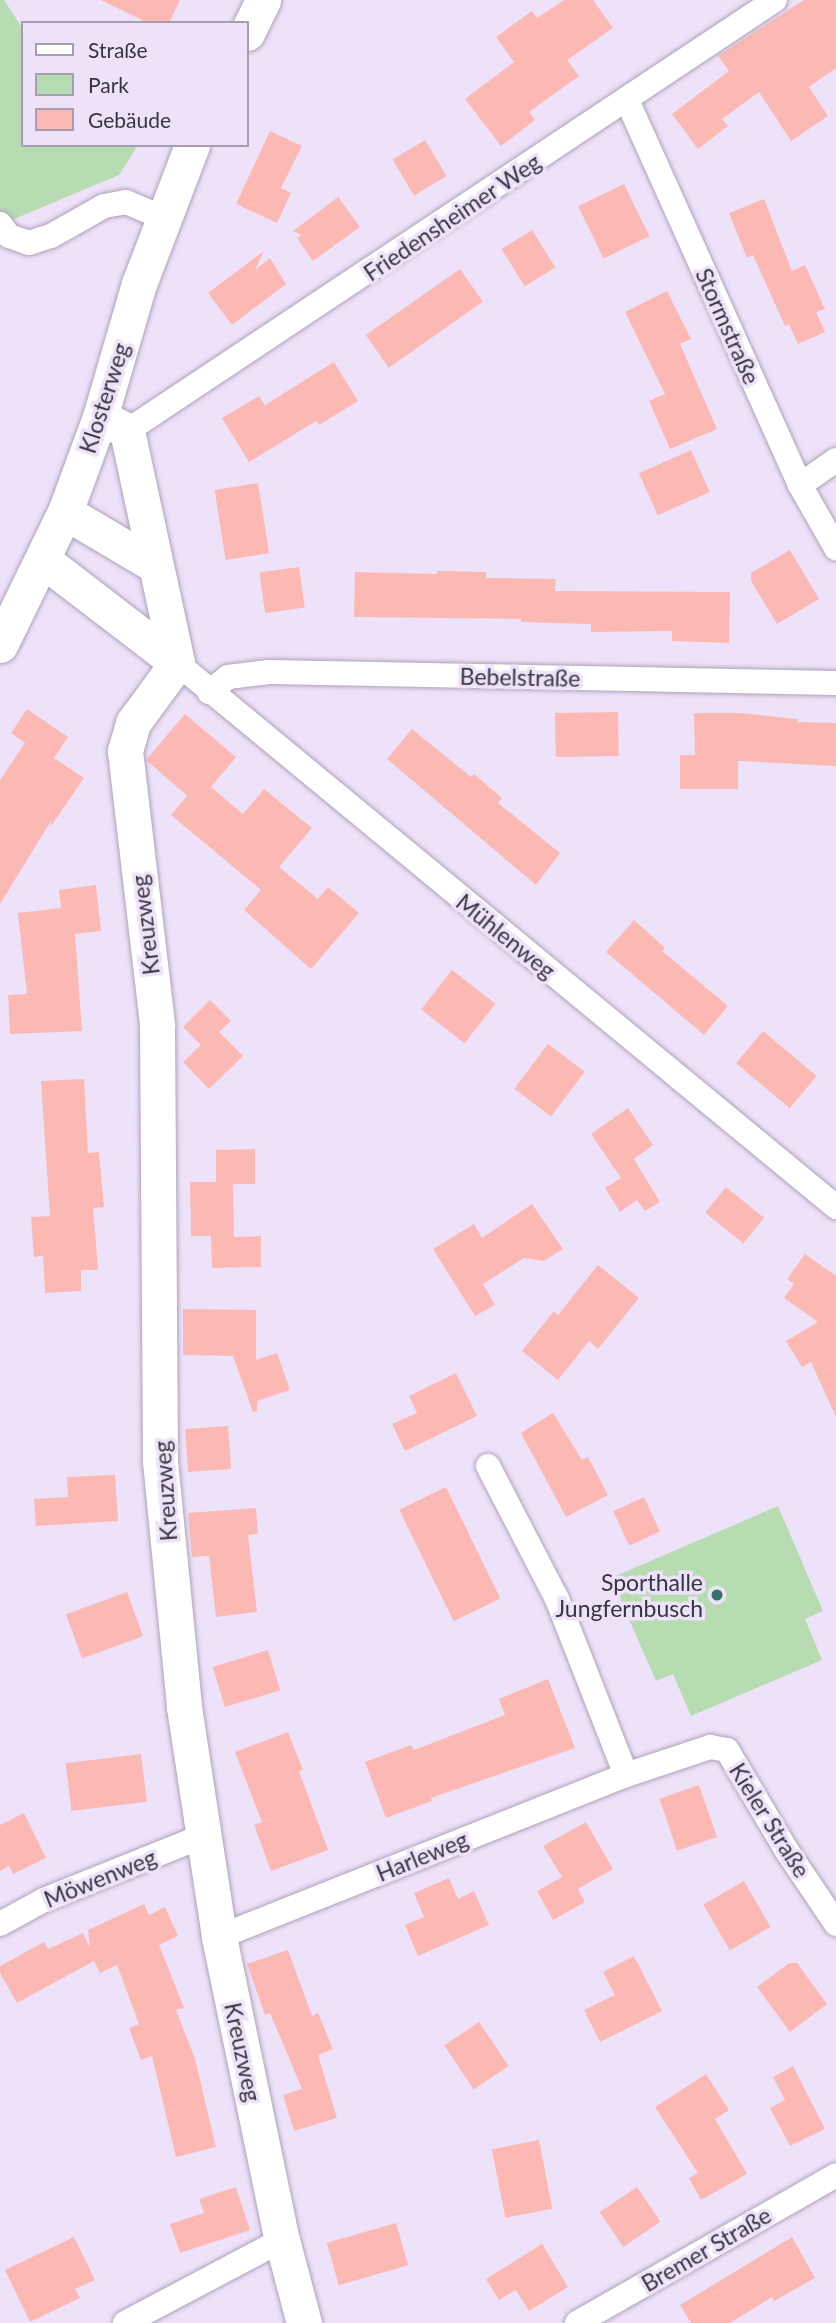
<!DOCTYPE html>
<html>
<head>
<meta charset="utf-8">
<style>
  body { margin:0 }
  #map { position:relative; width:836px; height:2323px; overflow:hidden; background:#eee2fa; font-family:Lato,sans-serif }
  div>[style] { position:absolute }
  .green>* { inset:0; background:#b8dcb1 }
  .building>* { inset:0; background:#fcb9b4; transform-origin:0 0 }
  .roads { filter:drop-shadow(0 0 2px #aea3b9) drop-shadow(0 0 2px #aea3b9) }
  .street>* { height:24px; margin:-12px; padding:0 12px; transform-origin:12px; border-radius:12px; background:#fff }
  .secondary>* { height:35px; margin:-17.5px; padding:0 17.5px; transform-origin:17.5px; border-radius:17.5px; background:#fff }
  .dots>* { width:19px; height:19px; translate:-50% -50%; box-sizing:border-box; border:4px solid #eee2fa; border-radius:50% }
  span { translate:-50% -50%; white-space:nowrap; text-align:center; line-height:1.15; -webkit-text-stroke:7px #eee2fa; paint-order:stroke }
  .street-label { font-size:23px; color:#39353e }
  .poi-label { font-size:23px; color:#39353e }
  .right { translate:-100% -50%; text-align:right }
  .legend { position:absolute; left:21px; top:21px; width:228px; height:126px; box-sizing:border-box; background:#eee2fa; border:2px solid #a69daf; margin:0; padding:9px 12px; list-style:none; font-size:21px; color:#39353e }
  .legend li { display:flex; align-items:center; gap:14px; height:35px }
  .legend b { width:35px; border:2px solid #a69daf }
</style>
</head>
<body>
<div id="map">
  <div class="green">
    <div style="clip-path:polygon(0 0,4px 0,23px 29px,23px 145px,138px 145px,119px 175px,0 225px)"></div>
    <div style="clip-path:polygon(778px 1506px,823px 1611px,805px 1619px,822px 1660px,691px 1716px,673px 1674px,656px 1681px,611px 1578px)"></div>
  </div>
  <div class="building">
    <div style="clip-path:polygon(101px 0,180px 0,169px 23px,148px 23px)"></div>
    <div style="clip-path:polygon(564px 0,593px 0,613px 28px,567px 60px,579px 76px,529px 112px,535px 120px,501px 146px,465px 99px,514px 62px,496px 37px,532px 11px,537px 18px)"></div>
    <div style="clip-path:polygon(804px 0,836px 0,836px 68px,809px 87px,828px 116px,791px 141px,759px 92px,722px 119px,728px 126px,698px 149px,672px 114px,729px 71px,718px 56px)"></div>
    <div style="clip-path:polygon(270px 131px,302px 146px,281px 188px,291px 193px,277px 223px,236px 204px)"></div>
    <div style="left:425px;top:140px;width:42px;height:38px;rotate:59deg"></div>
    <div style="left:624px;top:184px;width:58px;height:51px;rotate:64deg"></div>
    <div style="clip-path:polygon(338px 197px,360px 227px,313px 261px,297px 238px,301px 235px,293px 231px)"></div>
    <div style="clip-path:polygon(764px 199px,792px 271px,805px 265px,825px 309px,816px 312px,825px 332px,798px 344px,789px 324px,785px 326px,753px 255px,747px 258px,729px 213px)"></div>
    <div style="left:532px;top:230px;width:44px;height:36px;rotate:58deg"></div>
    <div style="clip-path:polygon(264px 251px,255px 270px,270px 258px,286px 284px,232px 325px,208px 293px)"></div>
    <div style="left:460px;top:269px;width:40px;height:115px;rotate:55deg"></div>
    <div style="clip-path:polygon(667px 291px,691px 339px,680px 344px,717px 429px,670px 449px,649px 401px,665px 394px,625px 312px)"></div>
    <div style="clip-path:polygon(334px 362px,358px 401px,319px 425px,316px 421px,249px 462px,222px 418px,259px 396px,265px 405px)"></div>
    <div style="left:691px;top:450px;width:46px;height:57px;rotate:66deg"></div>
    <div style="left:258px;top:483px;width:71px;height:44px;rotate:81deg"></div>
    <div style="clip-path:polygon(790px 550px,819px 599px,777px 624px,751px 581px,751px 573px)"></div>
    <div style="left:299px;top:567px;width:41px;height:40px;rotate:82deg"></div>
    <div style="clip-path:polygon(437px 571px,486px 572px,486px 578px,556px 579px,555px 591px,730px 592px,729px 643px,672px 641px,672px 631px,591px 632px,591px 624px,521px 622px,521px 619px,354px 617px,355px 572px,437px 574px)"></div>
    <div style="clip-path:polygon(27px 709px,68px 737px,54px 758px,84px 778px,51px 826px,51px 821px,0 904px,0 780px,25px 743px,11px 733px)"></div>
    <div style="left:618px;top:712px;width:44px;height:63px;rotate:89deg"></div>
    <div style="clip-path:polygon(694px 713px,738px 713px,798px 719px,797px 722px,836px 723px,836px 766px,738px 761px,738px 789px,680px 789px,680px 755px,695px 755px)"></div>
    <div style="clip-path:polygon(185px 714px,236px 757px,211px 787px,243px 814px,264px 789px,312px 828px,279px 867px,318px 899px,328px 887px,359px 913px,311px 969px,244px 910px,261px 890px,171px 815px,187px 796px,146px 760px)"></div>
    <div style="clip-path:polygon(412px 729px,471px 777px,474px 774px,502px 798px,498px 803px,560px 853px,536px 885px,387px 759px)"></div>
    <div style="clip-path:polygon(96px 885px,101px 931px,75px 934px,82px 1031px,10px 1034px,8px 995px,27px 994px,18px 913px,61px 908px,59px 890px)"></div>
    <div style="clip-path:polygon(634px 920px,665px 948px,662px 951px,728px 1006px,704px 1035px,606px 952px)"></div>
    <div style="left:452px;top:970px;width:55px;height:50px;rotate:38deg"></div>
    <div style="clip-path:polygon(210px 1000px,231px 1021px,219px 1032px,243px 1056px,209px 1089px,183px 1062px,201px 1045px,183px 1027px)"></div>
    <div style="left:763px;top:1031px;width:70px;height:42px;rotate:40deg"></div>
    <div style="left:548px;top:1044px;width:46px;height:56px;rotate:37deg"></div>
    <div style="clip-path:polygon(84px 1079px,88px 1153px,99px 1152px,104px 1207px,93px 1208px,98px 1270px,81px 1270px,81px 1291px,45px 1293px,43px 1256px,34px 1257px,31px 1217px,50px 1216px,41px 1081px)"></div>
    <div style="clip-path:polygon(628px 1108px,653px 1145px,634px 1159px,660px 1202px,645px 1211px,637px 1200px,620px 1212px,605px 1188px,621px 1178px,591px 1134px)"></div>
    <div style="clip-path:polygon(255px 1149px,255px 1184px,233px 1184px,234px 1237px,261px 1236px,261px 1267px,212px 1268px,211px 1236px,191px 1236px,190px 1182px,216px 1182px,216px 1150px)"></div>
    <div style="left:726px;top:1187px;width:49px;height:33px;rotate:39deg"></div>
    <div style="clip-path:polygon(532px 1204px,563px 1249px,544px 1261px,524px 1258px,483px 1284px,495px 1305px,475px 1316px,433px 1249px,474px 1224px,482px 1238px)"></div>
    <div style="clip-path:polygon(805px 1254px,836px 1276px,836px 1417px,811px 1362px,802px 1367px,786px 1341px,818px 1322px,784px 1298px,794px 1284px,787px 1279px)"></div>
    <div style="clip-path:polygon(598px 1265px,639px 1298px,598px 1349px,589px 1341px,558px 1380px,522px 1351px,554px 1311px,558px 1315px)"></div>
    <div style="clip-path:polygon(183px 1309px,256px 1310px,256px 1360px,277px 1353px,290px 1390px,257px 1401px,257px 1411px,253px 1412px,233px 1356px,183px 1355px)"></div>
    <div style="clip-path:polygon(456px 1373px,477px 1416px,405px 1451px,392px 1424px,417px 1413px,409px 1396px)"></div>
    <div style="clip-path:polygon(553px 1413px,582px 1460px,588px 1457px,608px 1495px,566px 1517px,521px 1433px)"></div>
    <div style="left:228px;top:1426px;width:43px;height:43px;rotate:86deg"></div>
    <div style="clip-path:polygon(115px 1475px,118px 1521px,36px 1526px,34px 1499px,68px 1497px,67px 1477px)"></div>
    <div style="left:446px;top:1487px;width:124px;height:52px;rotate:64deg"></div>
    <div style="left:644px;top:1497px;width:38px;height:34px;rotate:65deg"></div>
    <div style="clip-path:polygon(256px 1508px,258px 1534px,248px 1535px,257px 1612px,216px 1617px,209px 1556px,192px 1557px,188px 1513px)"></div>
    <div style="left:127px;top:1592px;width:47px;height:65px;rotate:70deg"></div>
    <div style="left:268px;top:1650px;width:42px;height:58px;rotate:73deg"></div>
    <div style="clip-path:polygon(548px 1679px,575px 1748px,431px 1798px,432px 1801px,386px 1818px,365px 1762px,411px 1745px,414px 1750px,505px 1715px,499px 1699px)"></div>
    <div style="clip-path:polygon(288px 1732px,303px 1770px,299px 1771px,328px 1850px,271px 1871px,254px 1825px,262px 1822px,235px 1752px)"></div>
    <div style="left:141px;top:1754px;width:48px;height:76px;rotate:83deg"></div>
    <div style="left:699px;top:1785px;width:55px;height:42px;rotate:71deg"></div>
    <div style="clip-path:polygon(24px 1813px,46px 1858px,13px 1874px,9px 1866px,0 1871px,0 1825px)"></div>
    <div style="clip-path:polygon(586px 1822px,613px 1869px,578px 1889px,585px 1902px,553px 1920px,537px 1891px,562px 1877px,543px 1846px)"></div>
    <div style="clip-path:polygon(449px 1878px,458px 1899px,474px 1891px,489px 1925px,418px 1956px,405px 1925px,424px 1917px,414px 1893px)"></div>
    <div style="left:744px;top:1881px;width:53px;height:47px;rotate:60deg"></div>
    <div style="clip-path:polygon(144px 1904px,149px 1915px,165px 1907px,178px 1936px,159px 1945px,184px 2008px,176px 2010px,195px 2059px,216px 2147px,176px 2157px,152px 2056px,141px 2060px,129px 2028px,139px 2024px,117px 1965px,100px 1973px,94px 1961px,17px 2003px,0 1973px,0 1966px,44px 1942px,48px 1949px,83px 1933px,90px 1948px,88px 1930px)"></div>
    <div style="clip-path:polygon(288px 1950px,312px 2016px,318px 2013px,333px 2049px,318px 2055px,337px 2118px,294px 2131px,283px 2095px,302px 2089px,270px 2013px,265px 2015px,247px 1964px)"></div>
    <div style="clip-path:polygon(634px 1956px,662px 2011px,600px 2042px,584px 2010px,615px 1995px,603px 1972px)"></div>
    <div style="clip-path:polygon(789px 1963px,797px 1963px,827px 2004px,790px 2032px,757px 1987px)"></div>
    <div style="left:479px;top:2022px;width:53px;height:42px;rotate:56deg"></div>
    <div style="clip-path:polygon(793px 2066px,825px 2129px,790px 2146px,770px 2108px,785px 2100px,773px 2077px)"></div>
    <div style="clip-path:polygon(706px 2074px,729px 2110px,715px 2119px,747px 2174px,701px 2200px,689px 2178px,698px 2173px,655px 2107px)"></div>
    <div style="left:539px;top:2140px;width:70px;height:48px;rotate:79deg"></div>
    <div style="clip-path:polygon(236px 2187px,250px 2230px,180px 2253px,170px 2224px,204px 2213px,199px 2199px)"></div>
    <div style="left:637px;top:2187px;width:42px;height:45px;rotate:56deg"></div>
    <div style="left:396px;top:2223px;width:44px;height:72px;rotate:74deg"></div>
    <div style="clip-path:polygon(74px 2237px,95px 2280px,75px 2289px,80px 2298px,30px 2322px,5px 2270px)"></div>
    <div style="clip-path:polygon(792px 2237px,815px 2278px,774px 2301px,772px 2297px,730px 2323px,691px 2323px,680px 2305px)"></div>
    <div style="clip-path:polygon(542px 2244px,568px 2287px,529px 2311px,516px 2290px,499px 2300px,486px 2279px)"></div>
  </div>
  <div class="roads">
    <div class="street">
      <div style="left:627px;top:100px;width:422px;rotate:65.8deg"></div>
      <div style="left:800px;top:485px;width:73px;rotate:60.3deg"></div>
      <div style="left:0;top:224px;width:15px;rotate:53deg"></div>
      <div style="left:9px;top:236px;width:21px;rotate:19deg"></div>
      <div style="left:29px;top:243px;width:23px;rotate:-18deg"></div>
      <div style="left:51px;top:236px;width:61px;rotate:-29.5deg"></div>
      <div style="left:104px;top:206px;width:22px;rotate:-10deg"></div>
      <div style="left:126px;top:202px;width:39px;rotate:23deg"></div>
      <div style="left:127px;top:431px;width:778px;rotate:-33.63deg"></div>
      <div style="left:800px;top:485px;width:44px;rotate:-34.8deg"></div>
      <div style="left:177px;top:663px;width:855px;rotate:39.54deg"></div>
      <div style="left:209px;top:692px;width:24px;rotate:-38deg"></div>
      <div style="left:228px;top:677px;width:41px;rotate:-7deg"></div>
      <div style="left:269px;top:672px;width:567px;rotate:1.11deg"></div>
      <div style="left:488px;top:1466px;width:150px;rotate:62.6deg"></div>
      <div style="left:557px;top:1599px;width:189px;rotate:68.6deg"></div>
      <div style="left:0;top:1924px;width:50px;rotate:-28.6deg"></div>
      <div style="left:44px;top:1900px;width:171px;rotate:-21.9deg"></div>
      <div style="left:219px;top:1937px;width:438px;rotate:-21.7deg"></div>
      <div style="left:626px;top:1775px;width:89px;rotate:-18.4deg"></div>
      <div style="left:710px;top:1747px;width:17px;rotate:10deg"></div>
      <div style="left:727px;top:1750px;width:117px;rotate:59.3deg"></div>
      <div style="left:787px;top:1851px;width:88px;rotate:56.1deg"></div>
      <div style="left:125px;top:2323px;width:178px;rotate:-27.9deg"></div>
      <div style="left:577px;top:2323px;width:298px;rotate:-29.7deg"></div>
    </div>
    <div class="secondary">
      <div style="left:247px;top:33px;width:37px;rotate:-64deg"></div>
      <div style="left:100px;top:417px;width:30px;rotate:27deg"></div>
      <div style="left:127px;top:431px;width:237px;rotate:77.8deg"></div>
      <div style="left:65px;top:512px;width:102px;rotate:30.6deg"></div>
      <div style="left:43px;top:560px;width:169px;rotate:37.5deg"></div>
      <div style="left:0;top:645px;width:148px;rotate:-64deg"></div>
      <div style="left:65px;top:512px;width:101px;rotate:-69.8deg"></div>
      <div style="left:100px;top:417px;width:139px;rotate:-73.7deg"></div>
      <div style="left:139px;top:284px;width:149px;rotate:-69.1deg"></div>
      <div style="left:177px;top:663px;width:74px;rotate:126.3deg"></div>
      <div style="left:133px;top:723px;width:29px;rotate:106deg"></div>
      <div style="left:125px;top:751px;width:276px;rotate:83.3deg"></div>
      <div style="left:157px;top:1025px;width:436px;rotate:89.6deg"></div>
      <div style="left:160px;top:1461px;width:247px;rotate:84.4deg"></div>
      <div style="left:184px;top:1707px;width:233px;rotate:81.3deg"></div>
      <div style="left:219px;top:1937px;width:309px;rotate:78.3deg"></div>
      <div style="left:282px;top:2240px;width:86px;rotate:75.2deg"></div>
    </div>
  </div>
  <div class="dots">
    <div style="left:717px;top:1595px;background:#30756a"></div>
  </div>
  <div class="street-label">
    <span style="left:452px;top:217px;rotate:-34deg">Friedensheimer Weg</span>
    <span style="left:728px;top:326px;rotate:66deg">Stormstraße</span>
    <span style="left:104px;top:398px;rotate:-72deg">Klosterweg</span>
    <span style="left:520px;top:677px;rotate:1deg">Bebelstraße</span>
    <span style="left:145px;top:925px;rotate:-97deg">Kreuzweg</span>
    <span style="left:506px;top:936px;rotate:39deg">Mühlenweg</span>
    <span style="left:165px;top:1491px;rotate:-94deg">Kreuzweg</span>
    <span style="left:770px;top:1820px;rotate:58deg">Kieler Straße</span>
    <span style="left:422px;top:1856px;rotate:-22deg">Harleweg</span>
    <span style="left:100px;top:1878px;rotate:-22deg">Möwenweg</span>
    <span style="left:243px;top:2052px;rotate:78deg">Kreuzweg</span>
    <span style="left:706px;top:2249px;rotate:-30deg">Bremer Straße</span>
  </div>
  <div class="poi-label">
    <span class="right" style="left:703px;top:1595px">Sporthalle<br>Jungfernbusch</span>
  </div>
  <ul class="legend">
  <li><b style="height:9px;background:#fff"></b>Straße</li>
  <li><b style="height:19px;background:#b8dcb1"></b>Park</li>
  <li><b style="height:19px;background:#fcb9b4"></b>Gebäude</li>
  </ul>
</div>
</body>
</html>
